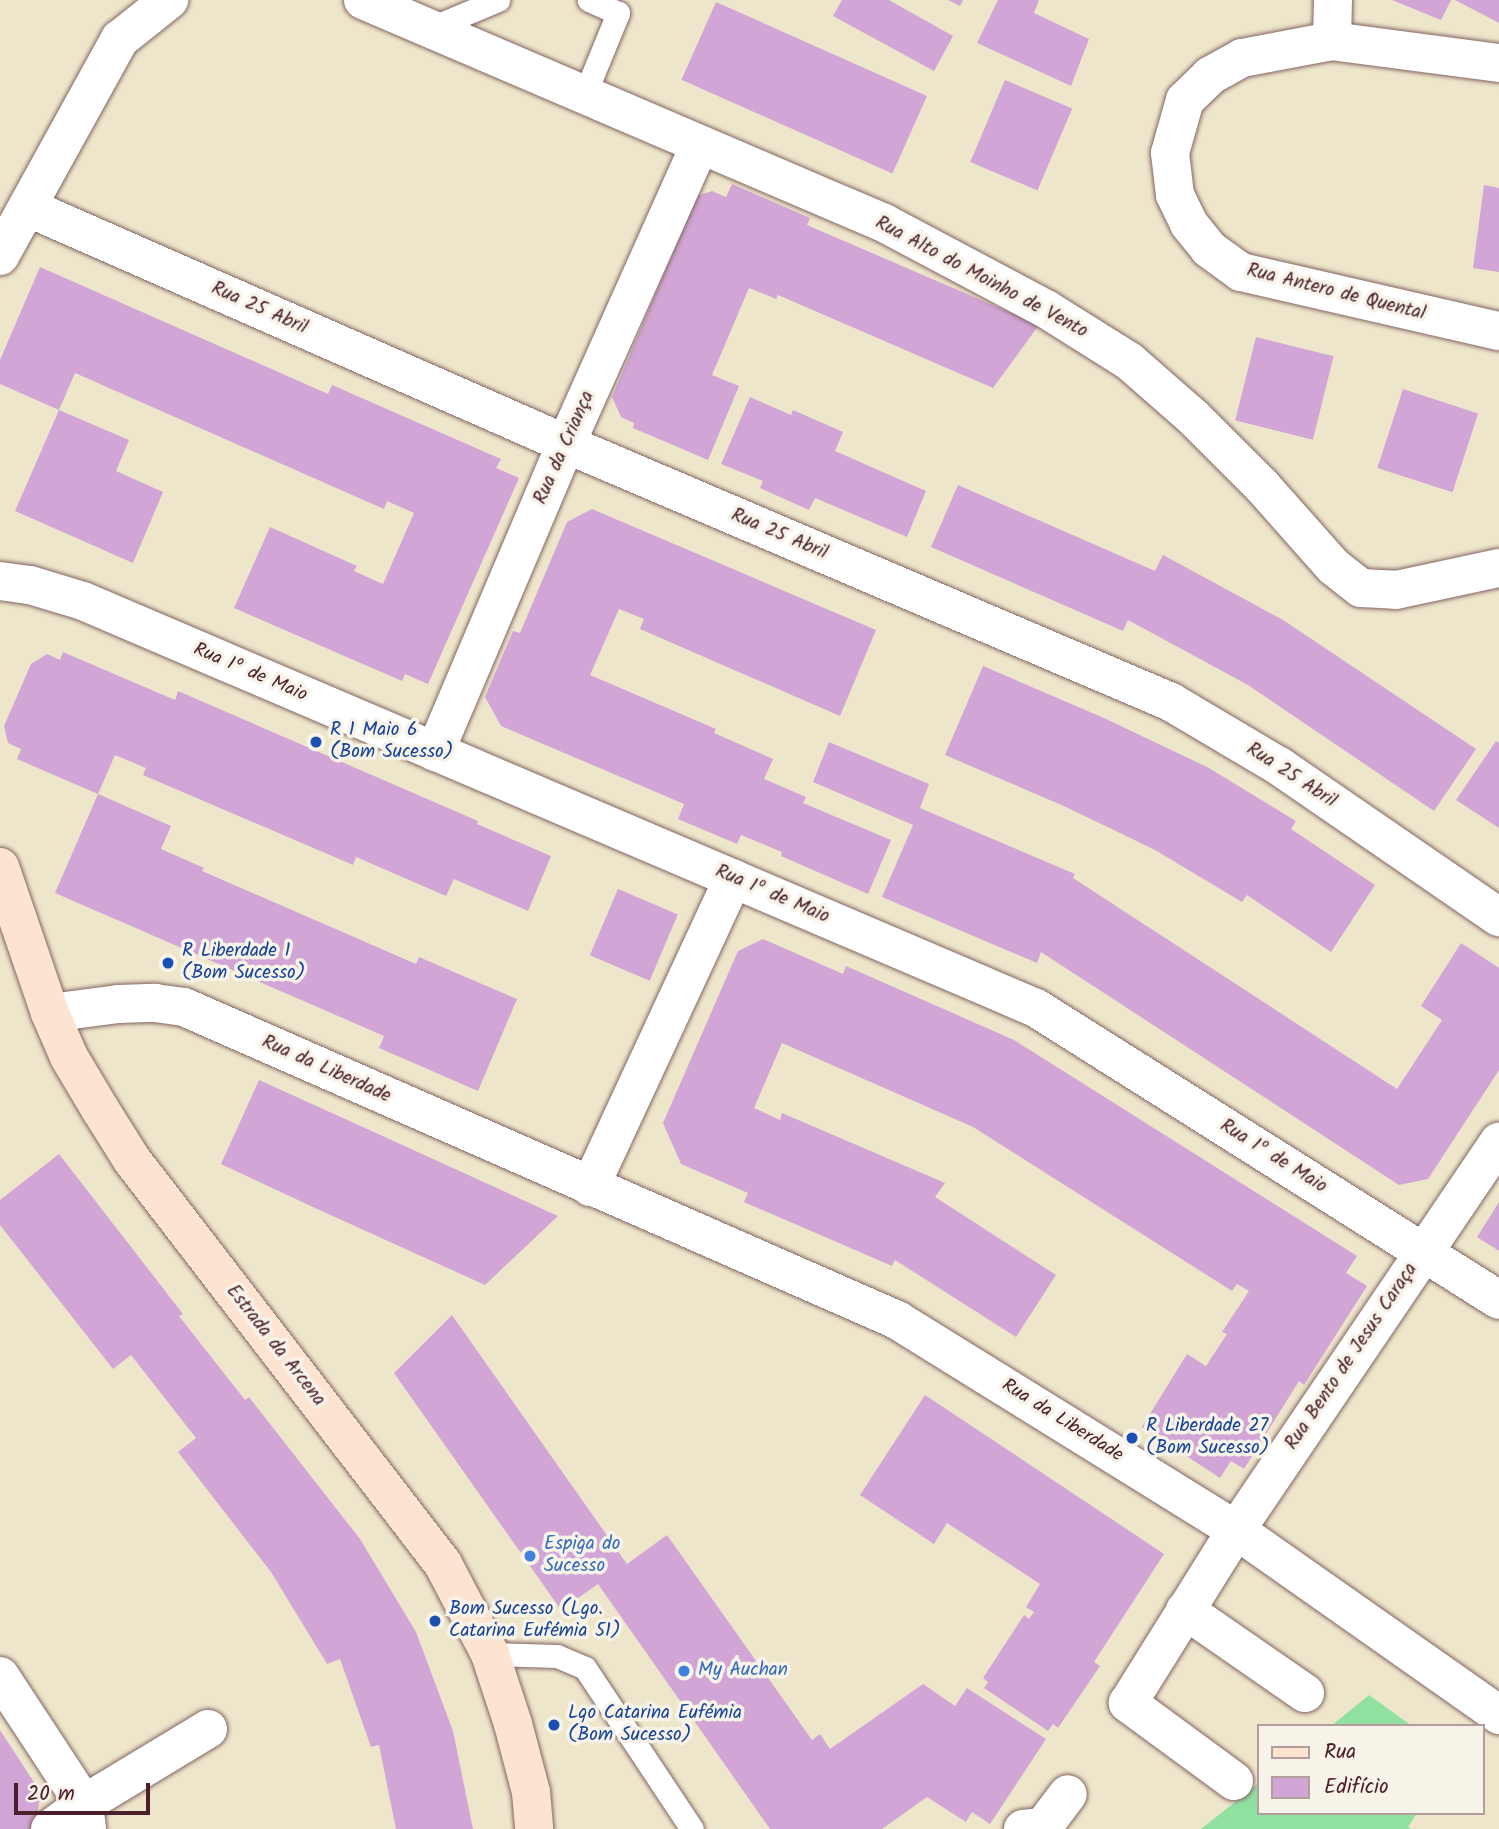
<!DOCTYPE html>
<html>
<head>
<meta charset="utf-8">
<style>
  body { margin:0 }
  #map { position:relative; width:1499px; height:1829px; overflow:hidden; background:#eee6cb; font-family:Kalam,sans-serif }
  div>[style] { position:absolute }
  .green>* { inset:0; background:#90e0a0 }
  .building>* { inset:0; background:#d1a6d6; transform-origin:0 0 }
  .roads { filter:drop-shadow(0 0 2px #836563) drop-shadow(0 0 2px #836563) }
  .lane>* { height:23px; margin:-11.5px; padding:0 11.5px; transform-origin:11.5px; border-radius:11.5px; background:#fff }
  .street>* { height:38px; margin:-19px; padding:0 19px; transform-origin:19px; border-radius:19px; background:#fff }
  .secondary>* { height:38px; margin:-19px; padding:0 19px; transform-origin:19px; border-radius:19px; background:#fde4d1 }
  .dots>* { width:19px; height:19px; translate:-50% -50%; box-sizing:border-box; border:4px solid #f7f3e8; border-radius:50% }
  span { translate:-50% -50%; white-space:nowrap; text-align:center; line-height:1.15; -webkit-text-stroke:7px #f7f3e8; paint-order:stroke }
  .street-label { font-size:19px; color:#4a1f2b }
  .transit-label { font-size:19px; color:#164399 }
  .left { translate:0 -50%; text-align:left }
  .shop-label { font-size:19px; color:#366cbe }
  .legend { position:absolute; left:1257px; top:1724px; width:228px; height:91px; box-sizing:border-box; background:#f7f3e8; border:2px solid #b29e9c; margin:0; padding:9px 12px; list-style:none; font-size:21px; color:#4a1f2b }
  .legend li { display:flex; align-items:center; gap:14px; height:35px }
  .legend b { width:35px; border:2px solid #b29e9c }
  .scale { position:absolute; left:14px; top:1783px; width:136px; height:32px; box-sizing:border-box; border:4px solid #4a1f2b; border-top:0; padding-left:9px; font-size:21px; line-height:24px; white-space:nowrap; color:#4a1f2b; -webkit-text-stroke:5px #f7f3e8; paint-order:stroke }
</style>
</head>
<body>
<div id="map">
  <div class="green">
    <div style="clip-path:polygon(1369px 1695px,1412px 1726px,1331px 1726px)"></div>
    <div style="clip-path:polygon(1259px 1783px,1259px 1813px,1417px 1813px,1408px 1827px,1411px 1829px,1201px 1829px)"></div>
  </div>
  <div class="building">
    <div style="clip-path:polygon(842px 0,889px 0,953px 36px,934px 71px,833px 16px)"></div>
    <div style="clip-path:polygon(948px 0,963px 0,960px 6px)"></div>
    <div style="clip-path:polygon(998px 0,1039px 0,1034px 13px,1089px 39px,1071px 86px,977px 43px)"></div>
    <div style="clip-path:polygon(1392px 0,1451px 0,1441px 20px)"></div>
    <div style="clip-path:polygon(1455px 0,1499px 0,1499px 23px)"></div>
    <div style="left:716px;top:2px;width:231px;height:85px;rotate:24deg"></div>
    <div style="left:1005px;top:80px;width:73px;height:89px;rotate:23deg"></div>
    <div style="clip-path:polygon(732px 184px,810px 218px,807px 225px,1039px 325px,993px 388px,778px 295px,776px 299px,749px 288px,712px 375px,739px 386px,708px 460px,633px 428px,634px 423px,621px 417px,612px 397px,697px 196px,712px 191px,726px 197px)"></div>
    <div style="clip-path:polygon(1484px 185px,1499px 188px,1499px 272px,1473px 268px)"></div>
    <div style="clip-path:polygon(40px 267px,328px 394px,332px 385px,501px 459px,496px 468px,519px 478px,428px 684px,405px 674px,402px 681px,234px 608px,270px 527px,357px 566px,354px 571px,383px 584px,414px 513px,387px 501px,384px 509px,75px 373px,59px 410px,0 384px,0 360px)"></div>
    <div style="left:1256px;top:337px;width:80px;height:86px;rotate:14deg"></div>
    <div style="left:1403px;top:389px;width:79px;height:83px;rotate:18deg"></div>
    <div style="clip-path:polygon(750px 397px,791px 415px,793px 410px,843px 432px,835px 451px,926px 491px,907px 537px,815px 498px,809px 510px,760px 488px,763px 481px,721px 464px)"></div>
    <div style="clip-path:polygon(59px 410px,129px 440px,116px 471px,163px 492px,133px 563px,15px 511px)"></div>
    <div style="clip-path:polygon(958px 485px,1155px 571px,1163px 555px,1283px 620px,1476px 749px,1434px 811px,1248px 685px,1128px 620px,1123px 631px,931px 547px)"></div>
    <div style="clip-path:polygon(592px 509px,876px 630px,840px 716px,640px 629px,644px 619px,619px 609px,590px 675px,716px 729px,714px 733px,773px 759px,764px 779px,806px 797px,803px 803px,891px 840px,868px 894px,781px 856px,782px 852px,741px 835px,737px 844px,678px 819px,684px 804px,501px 726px,485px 697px,513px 631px,520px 633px,567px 522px)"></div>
    <div style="clip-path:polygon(63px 652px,175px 700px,178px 691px,478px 821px,477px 824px,551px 856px,528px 911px,454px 879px,446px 896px,356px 857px,353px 865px,143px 775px,146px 768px,115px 755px,98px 794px,17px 759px,21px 749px,8px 743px,4px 726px,31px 664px,47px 654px,60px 660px)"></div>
    <div style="clip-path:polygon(983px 666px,1104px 718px,1209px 768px,1296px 821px,1291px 829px,1375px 885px,1331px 952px,1247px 895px,1242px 902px,1155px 850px,1066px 807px,945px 755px)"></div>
    <div style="clip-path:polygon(1496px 741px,1499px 743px,1499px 828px,1456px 800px)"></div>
    <div style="clip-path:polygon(829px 742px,929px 784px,920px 808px,1075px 874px,1073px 878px,1397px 1089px,1442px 1020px,1421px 1006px,1461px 943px,1499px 968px,1499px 1070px,1428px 1179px,1399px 1185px,1041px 952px,1037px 963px,882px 897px,913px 825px,813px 782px)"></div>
    <div style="clip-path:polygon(98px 794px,171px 826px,161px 849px,204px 868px,202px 871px,416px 964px,419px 957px,517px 999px,478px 1091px,379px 1048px,384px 1036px,55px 893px)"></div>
    <div style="left:618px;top:889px;width:65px;height:72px;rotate:23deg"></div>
    <div style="clip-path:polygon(763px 939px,843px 974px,846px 966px,1014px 1040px,1357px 1256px,1346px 1273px,1367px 1286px,1304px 1385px,1299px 1381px,1244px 1469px,1231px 1461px,1220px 1478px,1142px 1427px,1187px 1354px,1206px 1366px,1227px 1334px,1222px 1332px,1249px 1291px,1237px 1284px,1232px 1291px,973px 1127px,782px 1043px,754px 1108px,780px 1120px,782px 1113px,945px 1183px,935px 1197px,1056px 1275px,1016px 1337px,895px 1260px,892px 1266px,744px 1202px,748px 1193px,681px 1164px,663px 1123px,738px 951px)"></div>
    <div style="clip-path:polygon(259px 1080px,354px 1123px,558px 1216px,485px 1285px,315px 1208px,221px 1164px)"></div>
    <div style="clip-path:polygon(59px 1154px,183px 1314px,179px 1316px,245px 1400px,249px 1397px,360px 1539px,416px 1632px,453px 1731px,473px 1829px,396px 1829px,379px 1745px,371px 1747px,340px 1659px,327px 1664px,271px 1572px,178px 1452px,196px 1438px,131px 1355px,113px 1369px,0 1225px,0 1200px)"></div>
    <div style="clip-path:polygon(1499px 1202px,1499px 1251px,1477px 1237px)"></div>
    <div style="clip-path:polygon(452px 1315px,627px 1564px,667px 1535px,812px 1740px,820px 1734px,830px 1749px,923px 1684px,955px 1706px,967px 1688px,1046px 1739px,990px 1824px,972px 1812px,966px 1822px,927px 1797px,882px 1829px,770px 1829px,598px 1584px,561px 1610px,394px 1373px)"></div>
    <div style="clip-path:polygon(925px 1395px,1164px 1554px,1094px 1662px,1100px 1666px,1058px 1728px,1053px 1724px,1048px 1731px,984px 1688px,988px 1682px,983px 1678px,1024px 1615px,1029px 1619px,1034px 1612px,1026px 1607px,1040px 1584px,947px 1523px,934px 1544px,860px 1495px)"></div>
    <div style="clip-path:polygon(0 1730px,41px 1793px,34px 1829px,0 1829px)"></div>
  </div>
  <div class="roads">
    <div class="lane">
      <div style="left:429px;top:29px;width:75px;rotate:-22.8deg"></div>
      <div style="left:584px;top:96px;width:90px;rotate:-67.7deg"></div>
      <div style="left:618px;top:13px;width:32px;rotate:-156deg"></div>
      <div style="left:490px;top:1654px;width:67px;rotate:1.7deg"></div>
      <div style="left:557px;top:1656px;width:30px;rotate:23deg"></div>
      <div style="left:585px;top:1668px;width:193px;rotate:56.4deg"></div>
    </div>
    <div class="street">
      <div style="left:363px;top:0;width:567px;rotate:23.17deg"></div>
      <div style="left:884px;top:223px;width:183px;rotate:28deg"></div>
      <div style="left:1046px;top:309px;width:98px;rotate:32.1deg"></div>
      <div style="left:1129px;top:361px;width:85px;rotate:41.2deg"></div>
      <div style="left:1193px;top:417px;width:98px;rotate:45deg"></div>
      <div style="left:1262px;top:486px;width:108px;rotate:48.4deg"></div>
      <div style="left:1334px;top:567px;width:34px;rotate:38deg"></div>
      <div style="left:1361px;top:588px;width:35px;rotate:3deg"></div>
      <div style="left:1396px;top:590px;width:105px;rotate:-12.1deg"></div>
      <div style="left:1332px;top:41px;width:41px;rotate:-88.6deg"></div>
      <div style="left:1499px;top:63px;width:168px;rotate:-172.5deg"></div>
      <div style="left:1332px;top:41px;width:92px;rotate:169.3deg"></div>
      <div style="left:1242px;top:58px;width:37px;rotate:151deg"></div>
      <div style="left:1210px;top:76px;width:35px;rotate:136deg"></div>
      <div style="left:1185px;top:100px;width:55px;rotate:105.8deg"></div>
      <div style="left:1170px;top:153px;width:42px;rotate:83.2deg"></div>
      <div style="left:1175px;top:195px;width:32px;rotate:64deg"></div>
      <div style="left:1189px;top:224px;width:32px;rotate:51deg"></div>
      <div style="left:1209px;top:249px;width:39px;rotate:36deg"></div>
      <div style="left:1241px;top:272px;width:265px;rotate:12.9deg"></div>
      <div style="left:29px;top:208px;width:587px;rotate:23.72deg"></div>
      <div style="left:566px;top:444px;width:658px;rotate:23.1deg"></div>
      <div style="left:1171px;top:702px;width:126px;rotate:30.7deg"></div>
      <div style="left:1279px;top:766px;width:267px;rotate:34.5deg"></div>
      <div style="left:0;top:256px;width:248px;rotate:-61.1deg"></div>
      <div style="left:120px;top:39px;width:63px;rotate:-38.5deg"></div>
      <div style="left:0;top:581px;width:30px;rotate:8deg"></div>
      <div style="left:30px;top:585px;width:55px;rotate:16.8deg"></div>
      <div style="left:83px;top:601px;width:1036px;rotate:23.13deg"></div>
      <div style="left:1036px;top:1008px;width:547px;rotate:32.24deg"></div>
      <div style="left:435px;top:752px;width:335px;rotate:-67deg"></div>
      <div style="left:566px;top:444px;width:326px;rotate:-65.9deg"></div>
      <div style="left:50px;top:1013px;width:69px;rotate:-7.5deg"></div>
      <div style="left:118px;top:1004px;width:37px;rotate:-2deg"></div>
      <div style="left:155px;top:1003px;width:29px;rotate:8deg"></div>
      <div style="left:184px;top:1007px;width:779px;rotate:23.7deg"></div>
      <div style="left:897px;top:1320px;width:399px;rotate:31.8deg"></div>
      <div style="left:1236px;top:1530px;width:322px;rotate:35.1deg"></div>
      <div style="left:590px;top:1187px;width:340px;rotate:-65.1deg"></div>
      <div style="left:1185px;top:1610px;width:146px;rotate:34.7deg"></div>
      <div style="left:0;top:1676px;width:153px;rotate:56.7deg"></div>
      <div style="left:84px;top:1804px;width:25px;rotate:83deg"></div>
      <div style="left:1234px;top:1781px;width:132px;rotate:-143.7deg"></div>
      <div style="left:1128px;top:1703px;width:204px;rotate:-58deg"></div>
      <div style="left:1236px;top:1530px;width:469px;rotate:-55.9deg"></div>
      <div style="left:50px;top:1829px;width:42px;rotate:-36.3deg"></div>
      <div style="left:84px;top:1804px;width:145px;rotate:-31.2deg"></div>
      <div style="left:1023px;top:1829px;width:20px;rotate:-6deg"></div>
      <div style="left:1043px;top:1827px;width:41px;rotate:-52.9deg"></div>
    </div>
    <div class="secondary">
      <div style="left:0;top:867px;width:154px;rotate:71.1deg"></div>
      <div style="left:50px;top:1013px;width:48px;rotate:66.6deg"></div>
      <div style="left:69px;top:1057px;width:61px;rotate:59.2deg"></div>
      <div style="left:100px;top:1109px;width:60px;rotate:57.9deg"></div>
      <div style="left:132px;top:1160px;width:510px;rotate:52.41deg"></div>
      <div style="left:443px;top:1564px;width:102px;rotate:62.4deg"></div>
      <div style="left:490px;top:1654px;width:74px;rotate:71.8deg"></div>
      <div style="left:513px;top:1724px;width:70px;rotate:75.2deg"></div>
      <div style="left:531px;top:1792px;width:37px;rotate:85deg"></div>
    </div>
  </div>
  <div class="dots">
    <div style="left:316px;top:742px;background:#1a4fb4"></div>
    <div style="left:168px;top:963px;background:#1a4fb4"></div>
    <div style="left:1132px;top:1438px;background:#1a4fb4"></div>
    <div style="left:530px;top:1556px;background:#3f7fe0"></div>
    <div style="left:435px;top:1621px;background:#1a4fb4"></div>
    <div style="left:684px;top:1671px;background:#3f7fe0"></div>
    <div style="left:554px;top:1725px;background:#1a4fb4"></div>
  </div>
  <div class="street-label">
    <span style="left:981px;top:278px;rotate:28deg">Rua Alto do Moinho de Vento</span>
    <span style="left:1336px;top:293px;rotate:14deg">Rua Antero de Quental</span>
    <span style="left:259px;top:309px;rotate:24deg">Rua 25 Abril</span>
    <span style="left:565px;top:448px;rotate:-66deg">Rua da Criança</span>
    <span style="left:779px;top:535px;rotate:23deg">Rua 25 Abril</span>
    <span style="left:250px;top:673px;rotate:23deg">Rua 1º de Maio</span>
    <span style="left:1291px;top:776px;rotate:33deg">Rua 25 Abril</span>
    <span style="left:772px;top:895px;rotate:23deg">Rua 1º de Maio</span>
    <span style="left:326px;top:1070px;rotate:24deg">Rua da Liberdade</span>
    <span style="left:1273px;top:1157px;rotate:32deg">Rua 1º de Maio</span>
    <span style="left:275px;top:1346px;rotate:52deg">Estrada da Arcena</span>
    <span style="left:1352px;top:1357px;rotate:-56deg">Rua Bento de Jesus Caraça</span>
    <span style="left:1062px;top:1421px;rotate:32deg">Rua da Liberdade</span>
  </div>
  <div class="transit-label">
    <span class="left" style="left:330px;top:742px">R 1 Maio 6<br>(Bom Sucesso)</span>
    <span class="left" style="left:182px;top:963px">R Liberdade 1<br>(Bom Sucesso)</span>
    <span class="left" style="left:1146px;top:1438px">R Liberdade 27<br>(Bom Sucesso)</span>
    <span class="left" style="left:449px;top:1621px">Bom Sucesso (Lgo.<br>Catarina Eufémia 51)</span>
    <span class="left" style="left:568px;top:1725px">Lgo Catarina Eufémia<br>(Bom Sucesso)</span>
  </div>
  <div class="shop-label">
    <span class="left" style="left:544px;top:1556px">Espiga do<br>Sucesso</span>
    <span class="left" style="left:698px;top:1671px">My Auchan</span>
  </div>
  <ul class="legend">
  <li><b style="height:9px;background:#fde4d1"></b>Rua</li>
  <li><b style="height:19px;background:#d1a6d6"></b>Edifício</li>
  </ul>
  <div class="scale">20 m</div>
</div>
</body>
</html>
